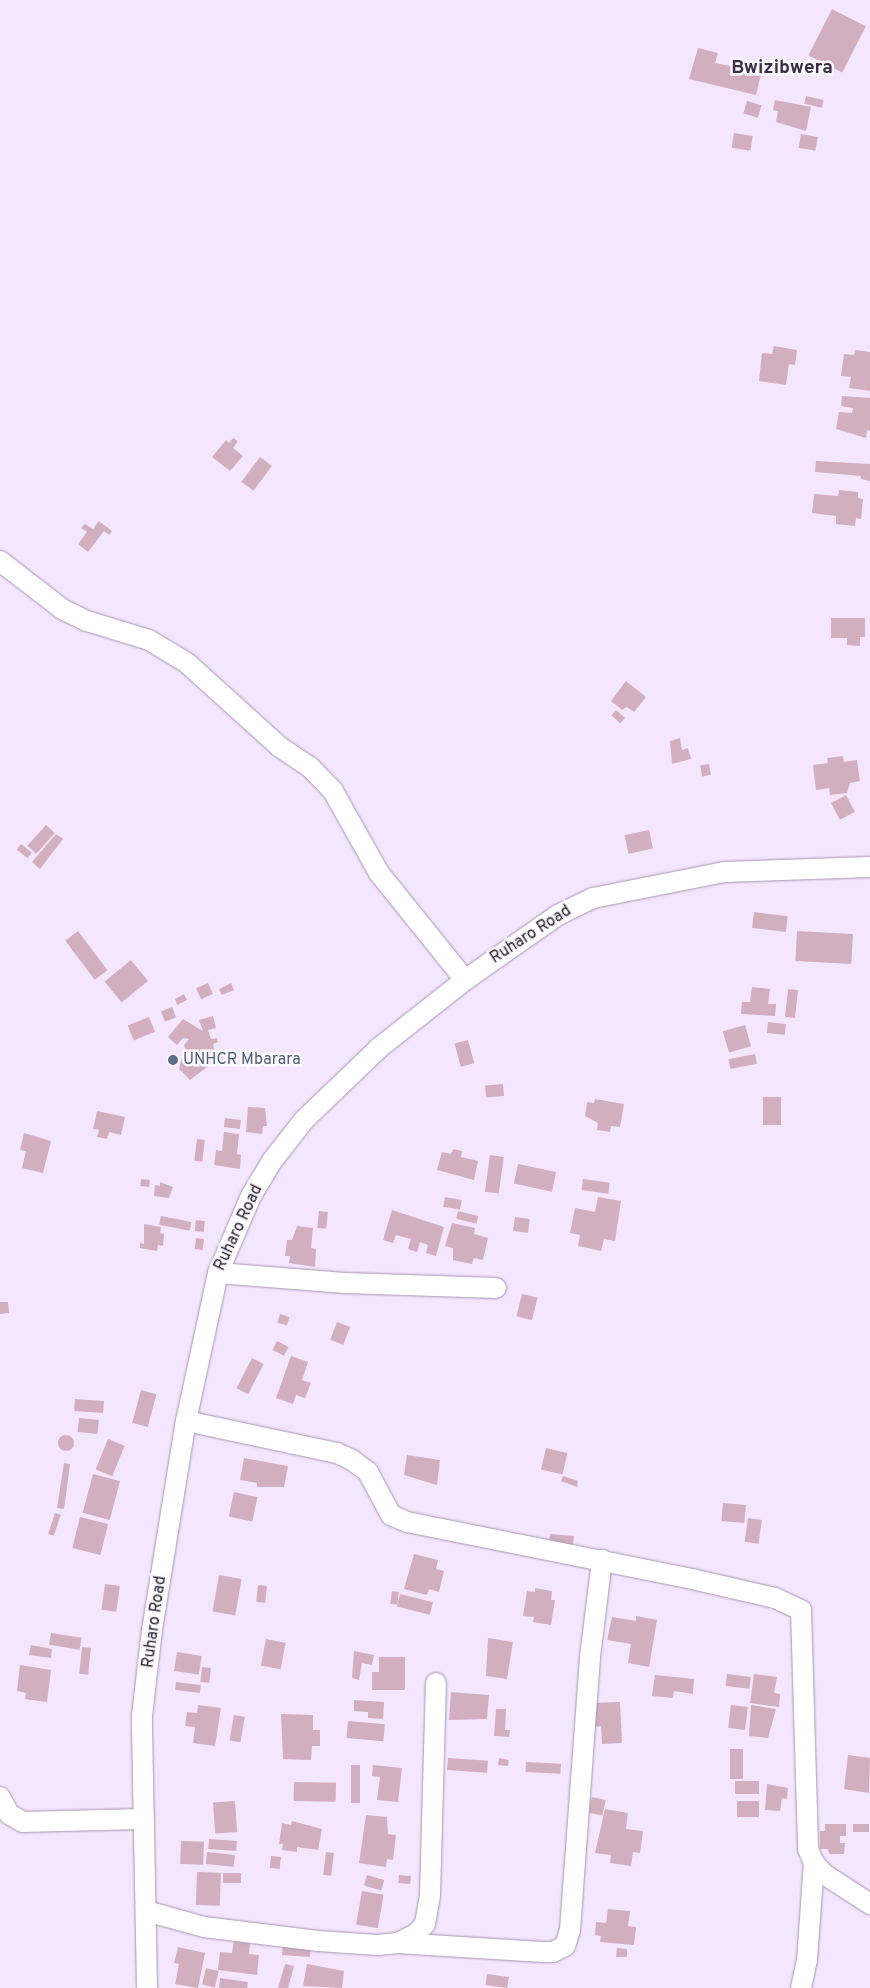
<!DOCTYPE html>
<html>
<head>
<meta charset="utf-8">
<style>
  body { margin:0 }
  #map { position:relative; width:870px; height:1988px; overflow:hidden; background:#f4e6fe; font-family:Overpass,sans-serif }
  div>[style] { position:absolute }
  .building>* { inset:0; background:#d2afbe; transform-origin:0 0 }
  .round { border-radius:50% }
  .roads { filter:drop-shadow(0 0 1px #a695b1) drop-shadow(0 0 1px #a695b1) }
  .minor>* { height:20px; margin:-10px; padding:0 10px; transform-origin:10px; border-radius:10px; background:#fff }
  .dots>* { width:14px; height:14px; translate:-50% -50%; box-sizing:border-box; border:2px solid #fbf8fe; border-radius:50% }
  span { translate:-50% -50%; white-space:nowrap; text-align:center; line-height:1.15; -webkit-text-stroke:5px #fbf8fe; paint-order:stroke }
  .street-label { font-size:16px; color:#27212c }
  .service-label { font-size:16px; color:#4e5e75 }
  .left { translate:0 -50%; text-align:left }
  .quarter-label { font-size:19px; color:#3c2e46; font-weight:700 }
</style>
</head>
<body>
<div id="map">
  <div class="building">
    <div style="left:832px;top:9px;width:38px;height:52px;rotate:27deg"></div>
    <div style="clip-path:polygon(698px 48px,718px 53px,715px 63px,735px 67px,737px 59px,757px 63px,755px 72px,761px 74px,756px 95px,689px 79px)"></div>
    <div style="left:806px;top:96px;width:18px;height:8px;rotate:13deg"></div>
    <div style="clip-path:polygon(775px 100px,811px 107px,806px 131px,776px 122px,778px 111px,773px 110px)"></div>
    <div style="left:747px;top:101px;width:15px;height:13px;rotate:16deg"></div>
    <div style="left:734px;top:133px;width:19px;height:15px;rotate:9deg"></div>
    <div style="left:801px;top:134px;width:17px;height:14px;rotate:10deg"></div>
    <div style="clip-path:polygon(774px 346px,797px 350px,795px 365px,789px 364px,786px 385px,759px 381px,762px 353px,772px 354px)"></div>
    <div style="clip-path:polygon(855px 350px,870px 352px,870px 391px,849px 388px,851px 377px,841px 376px,844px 354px,854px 355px)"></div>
    <div style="clip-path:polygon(842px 396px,870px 398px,870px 431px,867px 430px,866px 438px,836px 429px,839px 412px,852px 413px,853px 408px,841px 406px)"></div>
    <div style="clip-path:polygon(233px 438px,238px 441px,233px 448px,243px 456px,230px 471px,212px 457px,226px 440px,229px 443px)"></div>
    <div style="left:260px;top:457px;width:15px;height:31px;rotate:37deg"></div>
    <div style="clip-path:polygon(816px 461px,870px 464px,870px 481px,861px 479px,861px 476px,815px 472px)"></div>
    <div style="clip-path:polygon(839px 490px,858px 492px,858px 498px,863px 499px,861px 519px,856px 518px,855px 526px,836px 524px,836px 516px,812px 513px,814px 494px,838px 496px)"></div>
    <div style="clip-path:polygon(99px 521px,112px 531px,109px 535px,104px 531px,88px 552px,78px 544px,87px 532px,81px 528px,85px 524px,93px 529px)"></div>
    <div style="clip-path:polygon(831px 618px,865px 618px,865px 637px,860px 637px,860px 646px,847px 645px,847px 638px,831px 638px)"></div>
    <div style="clip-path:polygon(626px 681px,646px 697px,634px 712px,627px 707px,622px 710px,611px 701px)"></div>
    <div style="left:616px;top:710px;width:12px;height:7px;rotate:42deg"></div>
    <div style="clip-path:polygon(680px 738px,682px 750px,688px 748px,691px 759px,672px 764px,670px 741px)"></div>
    <div style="clip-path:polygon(843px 756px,844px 762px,857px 760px,860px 781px,850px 783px,847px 793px,830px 795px,829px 788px,816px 790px,813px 765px,828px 763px,827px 758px)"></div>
    <div style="left:709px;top:764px;width:11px;height:9px;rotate:80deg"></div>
    <div style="left:846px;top:795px;width:19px;height:17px;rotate:62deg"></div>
    <div style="left:46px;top:825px;width:12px;height:28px;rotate:42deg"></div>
    <div style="left:649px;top:830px;width:19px;height:25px;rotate:78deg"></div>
    <div style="clip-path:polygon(56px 834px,63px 839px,40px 869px,32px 862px)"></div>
    <div style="left:21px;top:844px;width:14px;height:7px;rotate:39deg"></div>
    <div style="left:754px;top:912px;width:34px;height:16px;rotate:7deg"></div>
    <div style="left:78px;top:931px;width:49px;height:16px;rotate:53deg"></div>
    <div style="left:797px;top:931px;width:56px;height:30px;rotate:3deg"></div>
    <div style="left:131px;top:960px;width:27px;height:34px;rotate:51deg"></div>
    <div style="left:208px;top:983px;width:12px;height:13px;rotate:66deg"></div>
    <div style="clip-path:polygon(231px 983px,234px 990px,222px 995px,219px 989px)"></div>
    <div style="clip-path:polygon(752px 987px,770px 989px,768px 1004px,776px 1004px,775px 1016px,741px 1014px,742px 1002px,750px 1002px)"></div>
    <div style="left:788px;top:989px;width:10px;height:28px;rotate:6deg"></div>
    <div style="clip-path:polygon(184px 994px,187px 1000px,177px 1005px,175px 999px)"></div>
    <div style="left:172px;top:1007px;width:11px;height:12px;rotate:68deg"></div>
    <div style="clip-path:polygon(213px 1016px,216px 1028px,208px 1030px,211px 1039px,217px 1038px,218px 1042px,213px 1044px,215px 1052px,221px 1051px,223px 1060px,211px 1064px,190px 1080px,179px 1069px,182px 1057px,189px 1058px,184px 1045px,189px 1039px,183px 1038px,177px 1045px,168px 1037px,183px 1019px,203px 1031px,199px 1020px)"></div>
    <div style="left:149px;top:1017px;width:16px;height:23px;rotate:68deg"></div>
    <div style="left:768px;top:1022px;width:18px;height:11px;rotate:6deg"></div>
    <div style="left:745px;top:1025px;width:22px;height:23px;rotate:74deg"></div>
    <div style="left:468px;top:1040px;width:24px;height:14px;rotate:75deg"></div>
    <div style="left:755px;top:1054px;width:10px;height:27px;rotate:79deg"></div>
    <div style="left:503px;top:1084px;width:12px;height:18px;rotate:85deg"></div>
    <div style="left:763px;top:1097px;width:18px;height:28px"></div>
    <div style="clip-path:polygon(595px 1099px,624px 1104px,620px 1127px,611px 1126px,610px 1132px,597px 1130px,598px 1123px,585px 1116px,587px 1102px,594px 1103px)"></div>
    <div style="clip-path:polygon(248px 1107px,265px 1108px,267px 1126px,263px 1126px,262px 1134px,246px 1132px)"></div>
    <div style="clip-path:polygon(97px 1111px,125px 1117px,121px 1135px,109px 1132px,107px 1139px,97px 1137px,99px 1130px,93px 1129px)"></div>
    <div style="left:225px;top:1118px;width:16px;height:9px;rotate:7deg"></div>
    <div style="clip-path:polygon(224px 1132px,239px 1134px,237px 1154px,241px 1155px,240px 1169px,214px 1165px,216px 1150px,222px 1151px)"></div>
    <div style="clip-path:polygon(24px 1133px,51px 1141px,43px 1173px,22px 1168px,26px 1151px,20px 1150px)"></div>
    <div style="left:197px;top:1139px;width:8px;height:22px;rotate:7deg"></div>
    <div style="clip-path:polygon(453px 1149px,462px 1151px,461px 1157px,478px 1161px,474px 1180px,437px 1170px,442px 1152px,451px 1154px)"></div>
    <div style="left:490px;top:1155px;width:14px;height:37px;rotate:8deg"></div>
    <div style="left:518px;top:1164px;width:39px;height:20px;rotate:12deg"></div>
    <div style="left:141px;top:1179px;width:9px;height:7px;rotate:6deg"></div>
    <div style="left:583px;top:1179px;width:27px;height:11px;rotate:8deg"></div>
    <div style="clip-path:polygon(160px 1182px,173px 1187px,169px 1198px,154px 1196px,155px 1185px,160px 1186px)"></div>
    <div style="left:445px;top:1197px;width:17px;height:10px;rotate:10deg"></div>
    <div style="clip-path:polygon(598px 1197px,621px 1201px,615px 1241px,604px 1239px,601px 1251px,578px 1246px,580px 1235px,570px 1233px,575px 1208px,595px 1212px)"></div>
    <div style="clip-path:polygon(392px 1210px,444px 1227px,436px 1256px,426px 1253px,428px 1245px,420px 1242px,417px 1252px,408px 1249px,411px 1239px,396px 1235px,393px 1243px,383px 1240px)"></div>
    <div style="left:319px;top:1211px;width:9px;height:17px;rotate:6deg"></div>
    <div style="left:458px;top:1211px;width:21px;height:8px;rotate:14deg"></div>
    <div style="left:161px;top:1216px;width:31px;height:9px;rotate:11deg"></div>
    <div style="left:515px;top:1217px;width:15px;height:14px;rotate:8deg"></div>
    <div style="left:196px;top:1220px;width:9px;height:11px;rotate:6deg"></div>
    <div style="clip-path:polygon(452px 1223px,475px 1228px,474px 1234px,488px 1238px,483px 1260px,474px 1258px,472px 1264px,453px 1260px,453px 1248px,445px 1246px)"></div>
    <div style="clip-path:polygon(144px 1224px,161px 1227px,160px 1233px,164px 1234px,163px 1246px,158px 1245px,157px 1251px,140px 1248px,140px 1243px,144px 1244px)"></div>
    <div style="clip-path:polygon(297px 1226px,313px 1228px,311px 1248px,316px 1249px,315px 1267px,289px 1263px,290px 1256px,285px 1256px,287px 1240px,292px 1240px)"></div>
    <div style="left:196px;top:1238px;width:8px;height:11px;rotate:7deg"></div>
    <div style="left:522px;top:1294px;width:16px;height:23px;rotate:14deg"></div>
    <div style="clip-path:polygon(0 1302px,8px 1302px,9px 1313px,0 1314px)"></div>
    <div style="left:280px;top:1314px;width:10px;height:9px;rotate:17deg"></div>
    <div style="left:337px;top:1322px;width:14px;height:19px;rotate:21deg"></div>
    <div style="left:277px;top:1341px;width:13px;height:10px;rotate:27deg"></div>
    <div style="clip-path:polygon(291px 1356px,308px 1362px,302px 1380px,311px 1383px,305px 1398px,296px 1395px,293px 1404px,276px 1398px)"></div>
    <div style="left:252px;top:1358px;width:13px;height:34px;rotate:27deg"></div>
    <div style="left:141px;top:1390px;width:16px;height:34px;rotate:15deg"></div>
    <div style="left:75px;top:1399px;width:29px;height:12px;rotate:4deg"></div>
    <div style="left:79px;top:1418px;width:20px;height:14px;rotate:6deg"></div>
    <div class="round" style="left:58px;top:1435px;width:16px;height:16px"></div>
    <div style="left:108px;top:1439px;width:18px;height:33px;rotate:22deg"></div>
    <div style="left:546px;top:1448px;width:22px;height:22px;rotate:13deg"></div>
    <div style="clip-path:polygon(407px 1455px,440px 1460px,437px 1485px,404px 1475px)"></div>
    <div style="clip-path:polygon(244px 1458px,288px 1466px,284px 1487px,257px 1487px,257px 1483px,240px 1480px)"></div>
    <div style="clip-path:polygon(64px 1463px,70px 1464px,64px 1509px,57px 1508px)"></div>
    <div style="left:93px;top:1474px;width:28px;height:40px;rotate:15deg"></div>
    <div style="clip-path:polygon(563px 1476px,578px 1481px,577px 1487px,561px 1481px)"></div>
    <div style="left:234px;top:1492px;width:24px;height:25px;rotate:12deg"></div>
    <div style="left:723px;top:1503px;width:23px;height:18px;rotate:5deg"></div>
    <div style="left:55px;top:1513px;width:6px;height:22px;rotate:18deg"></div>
    <div style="left:80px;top:1517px;width:29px;height:32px;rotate:14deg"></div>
    <div style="left:748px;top:1518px;width:14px;height:24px;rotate:8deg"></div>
    <div style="left:550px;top:1534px;width:24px;height:12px;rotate:5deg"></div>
    <div style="clip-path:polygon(414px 1554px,438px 1560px,436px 1569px,444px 1571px,439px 1592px,429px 1589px,427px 1595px,404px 1589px)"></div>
    <div style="left:219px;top:1575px;width:23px;height:37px;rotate:10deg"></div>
    <div style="left:105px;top:1584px;width:15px;height:26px;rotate:8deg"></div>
    <div style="left:258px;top:1585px;width:9px;height:17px;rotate:6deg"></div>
    <div style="clip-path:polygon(535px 1588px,552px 1591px,551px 1600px,555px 1600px,551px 1625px,533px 1622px,534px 1617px,523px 1616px,527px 1591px,535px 1592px)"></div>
    <div style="left:392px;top:1591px;width:7px;height:13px;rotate:8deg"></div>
    <div style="left:400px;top:1594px;width:34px;height:13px;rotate:14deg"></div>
    <div style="clip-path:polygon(636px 1616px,657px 1620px,649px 1667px,628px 1663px,631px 1644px,607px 1640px,612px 1617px,636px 1621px)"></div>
    <div style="left:51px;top:1633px;width:31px;height:12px;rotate:9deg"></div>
    <div style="clip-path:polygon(488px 1638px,513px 1642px,507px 1679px,486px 1676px)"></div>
    <div style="left:266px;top:1639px;width:20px;height:27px;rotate:11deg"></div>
    <div style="clip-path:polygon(31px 1645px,52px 1649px,51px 1658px,29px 1655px)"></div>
    <div style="left:82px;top:1647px;width:9px;height:27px;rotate:6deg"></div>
    <div style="clip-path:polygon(354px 1651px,374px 1655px,372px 1665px,362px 1663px,359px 1680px,352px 1678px)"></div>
    <div style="left:177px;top:1652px;width:25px;height:19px;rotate:9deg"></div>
    <div style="clip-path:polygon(379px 1657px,405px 1657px,405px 1690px,372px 1690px,372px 1672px,379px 1672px)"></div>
    <div style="clip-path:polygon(20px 1665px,51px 1670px,47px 1702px,25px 1699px,26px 1693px,17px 1691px)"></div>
    <div style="left:202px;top:1667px;width:9px;height:15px;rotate:6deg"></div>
    <div style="left:727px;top:1674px;width:24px;height:12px;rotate:7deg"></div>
    <div style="clip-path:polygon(754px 1674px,777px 1677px,774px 1693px,780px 1694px,779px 1707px,750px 1703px)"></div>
    <div style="clip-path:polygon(655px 1675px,694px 1679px,693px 1694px,674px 1691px,673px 1698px,652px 1696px)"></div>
    <div style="left:176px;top:1682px;width:25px;height:8px;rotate:7deg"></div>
    <div style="clip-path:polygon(451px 1692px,489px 1695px,487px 1719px,449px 1720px)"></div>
    <div style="clip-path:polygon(354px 1700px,384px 1702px,383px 1719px,368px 1718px,368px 1712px,354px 1711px)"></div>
    <div style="clip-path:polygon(620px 1702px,622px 1743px,602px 1744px,601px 1726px,594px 1727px,593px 1703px)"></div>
    <div style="clip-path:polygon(198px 1705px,221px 1708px,215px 1746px,193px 1743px,195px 1727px,185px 1726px,187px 1712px,197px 1713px)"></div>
    <div style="left:731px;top:1705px;width:17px;height:23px;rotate:7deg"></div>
    <div style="clip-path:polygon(751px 1705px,776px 1709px,768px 1738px,749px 1736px)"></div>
    <div style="clip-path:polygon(496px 1709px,506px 1709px,505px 1730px,510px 1730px,509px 1737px,494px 1736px)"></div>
    <div style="clip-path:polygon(281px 1714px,313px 1715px,313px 1730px,320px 1730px,320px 1746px,312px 1746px,311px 1760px,283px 1759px)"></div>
    <div style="left:234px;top:1715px;width:11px;height:26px;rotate:10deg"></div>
    <div style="left:348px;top:1721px;width:37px;height:17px;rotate:5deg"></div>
    <div style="left:730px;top:1749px;width:13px;height:30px"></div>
    <div style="clip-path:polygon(848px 1755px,870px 1758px,869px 1793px,844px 1789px)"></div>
    <div style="left:448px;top:1758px;width:40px;height:12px;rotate:4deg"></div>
    <div style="clip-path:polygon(499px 1758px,509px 1760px,508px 1766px,498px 1765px)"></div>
    <div style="left:526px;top:1762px;width:35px;height:10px;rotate:3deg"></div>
    <div style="left:351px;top:1765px;width:9px;height:38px"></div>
    <div style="clip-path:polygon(373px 1765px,402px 1768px,398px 1802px,377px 1800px,380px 1777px,372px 1776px)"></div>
    <div style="left:735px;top:1781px;width:24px;height:13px"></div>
    <div style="left:294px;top:1782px;width:42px;height:19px;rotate:1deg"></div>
    <div style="clip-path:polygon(767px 1784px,788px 1788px,787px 1799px,782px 1798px,780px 1811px,765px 1810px)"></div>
    <div style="left:592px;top:1797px;width:14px;height:16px;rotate:12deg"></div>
    <div style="left:235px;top:1801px;width:31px;height:22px;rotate:86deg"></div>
    <div style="left:737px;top:1801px;width:22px;height:16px"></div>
    <div style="clip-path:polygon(605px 1809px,628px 1813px,626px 1829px,643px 1831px,640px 1853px,633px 1852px,631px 1866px,610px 1863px,611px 1855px,595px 1853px)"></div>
    <div style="clip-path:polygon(366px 1815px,387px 1817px,388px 1834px,396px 1835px,393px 1860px,387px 1859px,386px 1867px,359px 1863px)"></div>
    <div style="clip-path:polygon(292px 1821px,322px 1829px,318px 1850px,297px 1847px,297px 1852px,282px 1850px,283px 1844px,279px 1844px,282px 1823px,291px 1825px)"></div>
    <div style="clip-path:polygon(825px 1824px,846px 1824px,846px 1836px,840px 1836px,840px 1843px,845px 1843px,844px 1854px,829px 1854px,828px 1849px,820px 1849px,820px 1831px,825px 1831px)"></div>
    <div style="left:853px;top:1824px;width:16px;height:8px"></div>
    <div style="left:209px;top:1839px;width:28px;height:10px;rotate:4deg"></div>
    <div style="left:181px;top:1841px;width:23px;height:23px;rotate:2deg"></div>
    <div style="left:207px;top:1852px;width:28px;height:12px;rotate:6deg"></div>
    <div style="left:326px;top:1852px;width:8px;height:23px;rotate:7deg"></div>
    <div style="left:271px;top:1856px;width:10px;height:12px;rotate:6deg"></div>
    <div style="left:197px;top:1872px;width:24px;height:33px;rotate:2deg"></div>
    <div style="left:223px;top:1873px;width:18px;height:10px"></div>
    <div style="left:367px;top:1875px;width:18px;height:11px;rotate:16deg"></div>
    <div style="left:399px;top:1875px;width:12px;height:8px;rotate:5deg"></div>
    <div style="left:362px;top:1891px;width:22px;height:34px;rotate:10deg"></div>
    <div style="clip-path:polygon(608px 1909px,630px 1911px,628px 1926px,636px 1927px,634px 1945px,600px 1942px,601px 1936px,595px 1935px,596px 1922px,606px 1923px)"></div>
    <div style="clip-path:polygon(234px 1941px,250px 1943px,249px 1954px,259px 1955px,257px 1975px,218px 1970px,220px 1952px,232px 1953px)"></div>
    <div style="left:283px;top:1941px;width:28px;height:14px;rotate:4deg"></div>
    <div style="clip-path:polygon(178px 1947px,205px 1953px,198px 1988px,175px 1984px,179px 1964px,174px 1963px)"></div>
    <div style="clip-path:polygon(617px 1948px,627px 1949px,627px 1957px,616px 1957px)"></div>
    <div style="clip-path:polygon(285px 1964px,294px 1966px,288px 1988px,278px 1988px)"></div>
    <div style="clip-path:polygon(307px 1964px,344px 1971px,342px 1988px,303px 1986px)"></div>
    <div style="left:206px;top:1968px;width:13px;height:17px;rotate:13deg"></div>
    <div style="left:487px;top:1974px;width:22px;height:11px;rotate:8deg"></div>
    <div style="clip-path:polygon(220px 1978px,248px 1982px,247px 1988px,219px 1988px)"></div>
  </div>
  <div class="roads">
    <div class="minor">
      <div style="left:0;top:561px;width:78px;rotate:37.7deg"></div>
      <div style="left:62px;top:609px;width:28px;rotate:26deg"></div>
      <div style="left:87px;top:621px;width:65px;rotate:17deg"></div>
      <div style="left:149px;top:640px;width:44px;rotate:31.2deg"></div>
      <div style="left:187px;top:663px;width:125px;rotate:42.1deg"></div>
      <div style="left:280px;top:747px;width:36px;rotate:34deg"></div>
      <div style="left:310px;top:767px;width:33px;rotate:46deg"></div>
      <div style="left:333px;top:791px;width:94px;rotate:60.7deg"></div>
      <div style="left:379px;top:873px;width:137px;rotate:51.2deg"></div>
      <div style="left:218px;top:1273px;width:127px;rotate:4.5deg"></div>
      <div style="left:345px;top:1283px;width:151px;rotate:1.9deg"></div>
      <div style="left:186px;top:1421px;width:154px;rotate:12deg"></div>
      <div style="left:337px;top:1453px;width:17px;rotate:25deg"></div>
      <div style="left:352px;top:1460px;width:20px;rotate:37deg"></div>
      <div style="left:368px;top:1472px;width:49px;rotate:61.9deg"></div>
      <div style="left:391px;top:1515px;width:17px;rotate:24deg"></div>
      <div style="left:407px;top:1522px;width:291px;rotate:11.3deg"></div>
      <div style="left:692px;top:1579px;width:85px;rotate:12.9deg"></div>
      <div style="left:775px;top:1598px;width:29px;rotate:25deg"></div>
      <div style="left:801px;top:1610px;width:239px;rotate:88.3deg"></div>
      <div style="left:808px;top:1849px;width:15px;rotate:67deg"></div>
      <div style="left:814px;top:1863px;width:15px;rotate:48deg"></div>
      <div style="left:824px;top:1874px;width:55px;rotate:33.1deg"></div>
      <div style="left:0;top:1797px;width:19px;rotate:62deg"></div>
      <div style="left:9px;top:1814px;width:16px;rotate:30deg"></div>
      <div style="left:23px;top:1822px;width:119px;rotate:-1.4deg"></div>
      <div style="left:146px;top:1911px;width:60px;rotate:15.4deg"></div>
      <div style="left:204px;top:1927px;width:115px;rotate:7deg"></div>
      <div style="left:318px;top:1941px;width:60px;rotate:3.8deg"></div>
      <div style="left:378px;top:1945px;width:19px;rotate:-6deg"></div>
      <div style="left:397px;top:1943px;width:21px;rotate:-25deg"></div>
      <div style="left:416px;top:1934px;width:13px;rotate:-48deg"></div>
      <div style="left:425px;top:1924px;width:29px;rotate:-80deg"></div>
      <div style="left:430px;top:1895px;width:212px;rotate:-88.4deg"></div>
      <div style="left:397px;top:1943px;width:146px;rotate:3.5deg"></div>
      <div style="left:543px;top:1952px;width:10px"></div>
      <div style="left:553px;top:1952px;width:13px;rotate:-27deg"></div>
      <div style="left:565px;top:1946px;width:17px;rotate:-73deg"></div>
      <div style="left:570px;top:1930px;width:274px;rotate:-85.8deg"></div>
      <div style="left:590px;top:1657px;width:98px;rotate:-82.9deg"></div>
      <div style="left:147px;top:1988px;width:272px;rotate:-91.1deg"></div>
      <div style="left:142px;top:1716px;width:87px;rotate:-83.4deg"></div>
      <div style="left:152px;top:1630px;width:212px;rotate:-80.8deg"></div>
      <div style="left:186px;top:1421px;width:151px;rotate:-77.8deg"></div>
      <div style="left:218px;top:1273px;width:84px;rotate:-66.8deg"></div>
      <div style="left:251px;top:1196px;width:41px;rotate:-59deg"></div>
      <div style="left:272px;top:1161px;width:52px;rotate:-52deg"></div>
      <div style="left:304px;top:1120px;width:104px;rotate:-43.8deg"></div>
      <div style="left:379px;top:1048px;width:110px;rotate:-38.3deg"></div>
      <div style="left:465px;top:980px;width:113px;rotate:-35deg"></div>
      <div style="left:558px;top:915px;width:39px;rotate:-26deg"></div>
      <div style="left:593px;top:898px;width:134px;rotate:-11.2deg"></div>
      <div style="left:724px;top:872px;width:146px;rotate:-2deg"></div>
      <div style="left:801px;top:1988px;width:29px;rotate:-78deg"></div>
      <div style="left:807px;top:1960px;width:97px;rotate:-85.9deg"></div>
    </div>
  </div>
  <div class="dots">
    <div style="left:173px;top:1060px;background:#5c6f8a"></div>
  </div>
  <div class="street-label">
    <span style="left:531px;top:935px;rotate:-33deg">Ruharo Road</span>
    <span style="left:239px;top:1228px;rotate:-65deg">Ruharo Road</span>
    <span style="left:155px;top:1622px;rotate:-82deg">Ruharo Road</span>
  </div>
  <div class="service-label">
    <span class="left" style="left:183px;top:1060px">UNHCR Mbarara</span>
  </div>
  <div class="quarter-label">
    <span style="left:782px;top:69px">Bwizibwera</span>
  </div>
</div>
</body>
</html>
